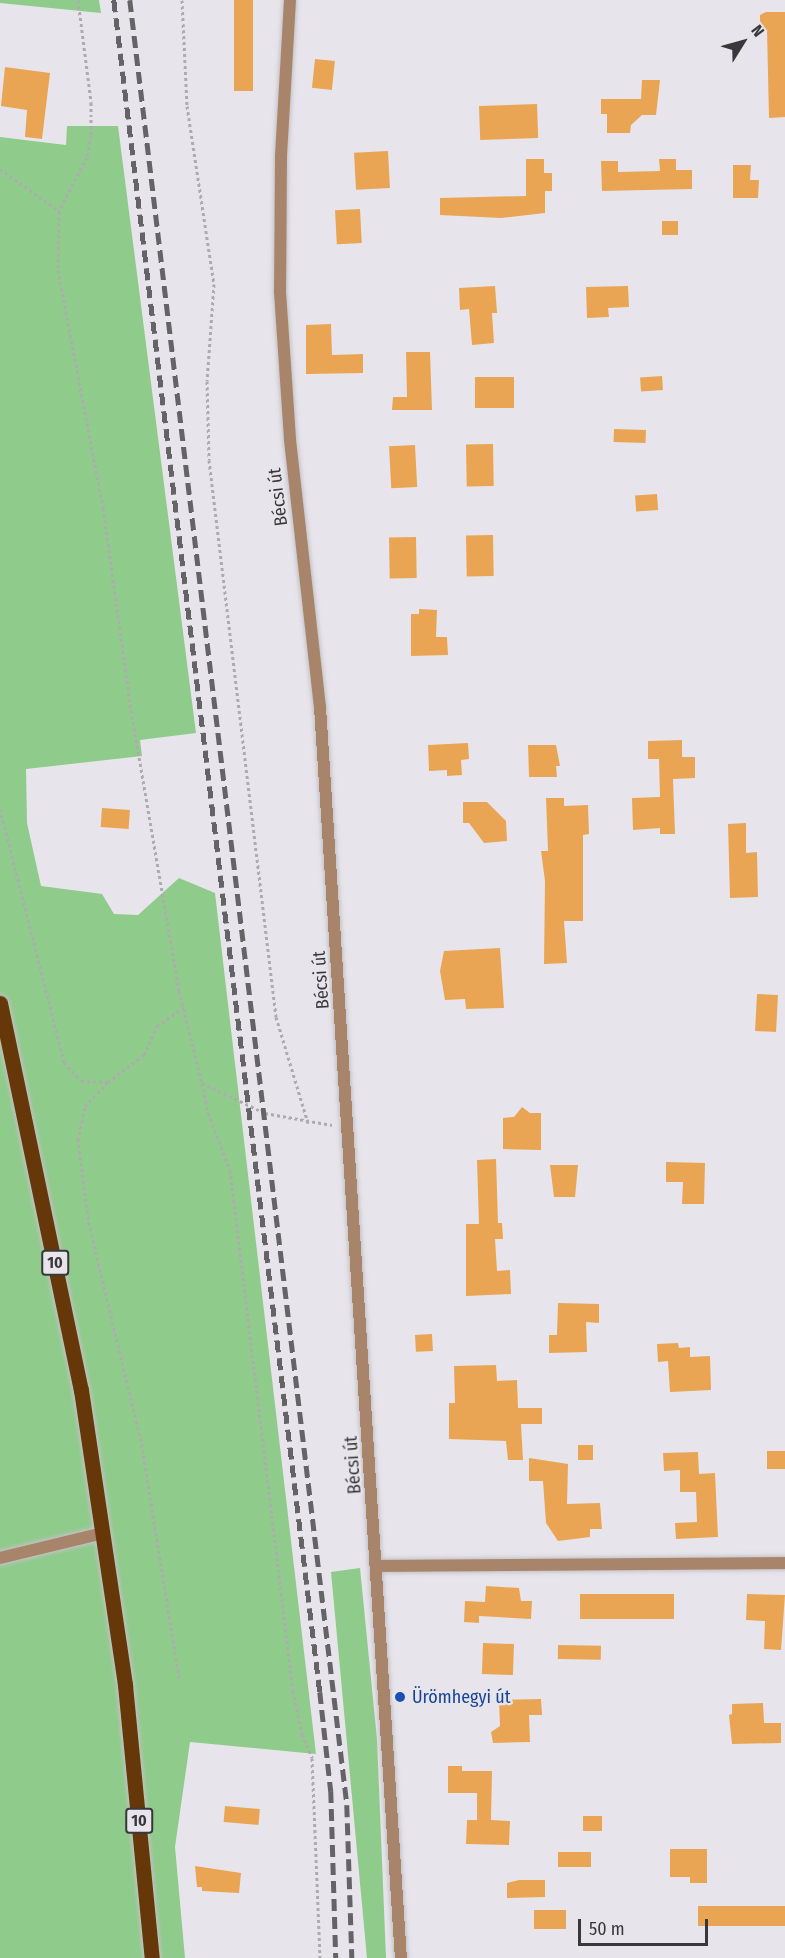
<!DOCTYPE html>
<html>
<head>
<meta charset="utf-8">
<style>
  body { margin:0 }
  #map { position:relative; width:785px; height:1958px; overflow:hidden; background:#e7e5eb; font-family:"Fira Sans Condensed",sans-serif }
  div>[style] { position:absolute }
  .green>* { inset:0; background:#8fcb8b }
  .building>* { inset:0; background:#e9a553; transform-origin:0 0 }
  .path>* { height:3px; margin-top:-1.5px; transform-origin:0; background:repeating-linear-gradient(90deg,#adabb0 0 3px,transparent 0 6px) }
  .roads { filter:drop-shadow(0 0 2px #c4c2c8) drop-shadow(0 0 2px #c4c2c8) }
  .minor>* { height:12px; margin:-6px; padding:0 6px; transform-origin:6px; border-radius:6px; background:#a8856a }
  .tertiary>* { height:12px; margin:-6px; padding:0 6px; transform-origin:6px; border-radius:6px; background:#a8856a }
  .primary>* { height:15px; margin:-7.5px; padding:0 7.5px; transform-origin:7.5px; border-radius:7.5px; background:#663809 }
  .rail>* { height:4.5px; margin-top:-2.25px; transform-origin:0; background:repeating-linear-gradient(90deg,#646467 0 12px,transparent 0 18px) }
  .dots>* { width:16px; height:16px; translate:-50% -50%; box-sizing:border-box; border:3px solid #e7e5eb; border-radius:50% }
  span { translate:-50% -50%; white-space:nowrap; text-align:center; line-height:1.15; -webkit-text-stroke:4.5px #e7e5eb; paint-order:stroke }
  .shield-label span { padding:2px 4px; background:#e7e5eb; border:2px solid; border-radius:4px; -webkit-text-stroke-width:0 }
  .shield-label { font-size:16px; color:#38383a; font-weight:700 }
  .street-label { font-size:18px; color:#38383a }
  .transit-label { font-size:18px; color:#164399 }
  .left { translate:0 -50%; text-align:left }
  .north { position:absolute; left:713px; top:12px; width:60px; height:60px; -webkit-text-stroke:4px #e7e5eb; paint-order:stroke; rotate:53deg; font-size:16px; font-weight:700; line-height:24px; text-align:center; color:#38383a }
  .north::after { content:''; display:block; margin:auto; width:21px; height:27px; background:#38383a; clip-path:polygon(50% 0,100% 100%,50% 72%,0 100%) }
  .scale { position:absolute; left:578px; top:1919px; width:130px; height:27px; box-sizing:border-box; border:3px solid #38383a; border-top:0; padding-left:8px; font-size:18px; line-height:21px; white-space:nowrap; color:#38383a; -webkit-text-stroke:4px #e7e5eb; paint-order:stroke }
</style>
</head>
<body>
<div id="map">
  <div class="green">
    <div style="clip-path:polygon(0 0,99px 0,101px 13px,0 3px)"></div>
    <div style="clip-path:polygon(67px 126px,118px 126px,196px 733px,140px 740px,142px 756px,26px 769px,27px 823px,41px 886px,102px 894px,114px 914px,138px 915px,179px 878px,215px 893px,316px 1754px,190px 1742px,175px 1847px,185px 1958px,0 1958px,0 137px,66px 145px)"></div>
    <div style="clip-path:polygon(360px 1568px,377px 1739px,386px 1958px,367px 1958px,331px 1572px)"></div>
  </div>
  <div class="building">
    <div style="left:234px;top:0;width:19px;height:91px"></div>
    <div style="clip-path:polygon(766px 12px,785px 12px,785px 117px,769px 118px,767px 30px,760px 30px,760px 15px)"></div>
    <div style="left:315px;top:59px;width:20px;height:29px;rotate:6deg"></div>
    <div style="clip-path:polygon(5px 67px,50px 73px,42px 139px,25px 137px,27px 110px,1px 106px)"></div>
    <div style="clip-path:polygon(642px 80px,660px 80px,656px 115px,642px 115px,631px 125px,630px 133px,607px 133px,607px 114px,601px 114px,601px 99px,641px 99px)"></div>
    <div style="left:537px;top:104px;width:34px;height:58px;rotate:88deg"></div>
    <div style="left:388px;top:151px;width:37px;height:34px;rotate:87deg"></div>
    <div style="clip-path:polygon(526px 159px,544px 159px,544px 173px,552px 173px,552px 191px,545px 191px,545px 213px,501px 218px,440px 215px,440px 198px,526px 196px)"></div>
    <div style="clip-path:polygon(659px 159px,676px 159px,676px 170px,692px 170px,692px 189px,602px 191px,601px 161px,618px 161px,618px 172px,660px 171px)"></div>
    <div style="clip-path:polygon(733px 165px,751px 165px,750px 180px,759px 180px,758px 198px,733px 198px)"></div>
    <div style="left:360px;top:209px;width:34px;height:25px;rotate:87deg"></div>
    <div style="left:662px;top:221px;width:16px;height:14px"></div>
    <div style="clip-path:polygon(495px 286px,497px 313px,492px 313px,494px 343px,472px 345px,469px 309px,460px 310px,459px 288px)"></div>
    <div style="clip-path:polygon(628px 286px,629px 307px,608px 308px,609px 317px,587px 318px,586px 287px)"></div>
    <div style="clip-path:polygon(331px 324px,332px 355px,363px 354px,363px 373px,306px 374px,306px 325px)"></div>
    <div style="clip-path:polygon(406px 352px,430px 352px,432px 410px,392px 410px,393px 397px,407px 397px)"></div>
    <div style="left:662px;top:376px;width:14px;height:22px;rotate:86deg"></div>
    <div style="left:514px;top:377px;width:31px;height:39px;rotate:90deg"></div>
    <div style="left:614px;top:429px;width:32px;height:13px;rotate:2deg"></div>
    <div style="left:493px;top:444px;width:42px;height:27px;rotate:89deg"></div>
    <div style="left:415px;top:445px;width:42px;height:26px;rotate:87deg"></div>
    <div style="left:657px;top:494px;width:16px;height:22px;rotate:86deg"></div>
    <div style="left:493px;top:535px;width:41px;height:27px;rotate:89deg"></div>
    <div style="left:416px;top:537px;width:41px;height:27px;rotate:89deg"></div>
    <div style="clip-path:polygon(419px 609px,437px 610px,436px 637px,447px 637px,448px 655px,411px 656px,411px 614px,419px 614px)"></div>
    <div style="clip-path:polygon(682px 740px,682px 757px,695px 757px,695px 778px,673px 779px,675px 834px,660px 834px,660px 828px,633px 830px,632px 798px,660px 797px,659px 759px,648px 759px,648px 741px)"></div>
    <div style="clip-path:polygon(468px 743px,469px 759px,461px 760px,462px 775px,447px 776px,447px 770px,429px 771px,428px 745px)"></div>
    <div style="clip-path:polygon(528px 745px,556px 745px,560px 766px,556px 766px,557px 777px,529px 777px)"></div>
    <div style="clip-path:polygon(546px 798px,564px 798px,564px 806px,588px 805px,589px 834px,583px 835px,583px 921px,564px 921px,567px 963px,544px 964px,545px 881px,541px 851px,548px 851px)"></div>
    <div style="clip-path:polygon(463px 802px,487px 802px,506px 821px,507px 841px,484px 843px,469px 823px,463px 823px)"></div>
    <div style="left:102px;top:808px;width:28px;height:19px;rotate:4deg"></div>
    <div style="clip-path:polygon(746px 823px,746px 853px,757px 852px,758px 897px,730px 898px,728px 824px)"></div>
    <div style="clip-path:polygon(500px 948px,504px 1008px,466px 1009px,465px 999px,445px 1000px,440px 971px,444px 951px)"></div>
    <div style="left:757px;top:994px;width:21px;height:37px;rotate:3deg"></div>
    <div style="clip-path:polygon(522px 1107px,530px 1113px,541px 1113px,541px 1150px,503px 1149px,503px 1118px,514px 1117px)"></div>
    <div style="clip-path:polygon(496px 1159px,498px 1223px,502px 1223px,503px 1239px,495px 1239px,497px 1271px,510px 1270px,511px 1294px,466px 1296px,466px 1224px,479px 1224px,477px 1160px)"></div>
    <div style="clip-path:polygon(666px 1162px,705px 1163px,704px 1204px,682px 1204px,683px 1182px,666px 1182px)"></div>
    <div style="clip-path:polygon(550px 1165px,578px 1165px,575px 1197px,554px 1197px)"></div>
    <div style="clip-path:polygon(558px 1303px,599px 1304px,599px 1323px,586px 1322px,587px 1352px,549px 1353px,549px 1335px,557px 1335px)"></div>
    <div style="left:432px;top:1334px;width:17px;height:17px;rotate:87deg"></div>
    <div style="clip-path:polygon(678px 1343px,679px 1348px,690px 1347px,690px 1357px,710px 1356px,711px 1390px,670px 1392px,668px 1361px,658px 1362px,657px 1344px)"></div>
    <div style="clip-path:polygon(496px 1365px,497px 1381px,517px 1380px,518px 1408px,542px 1408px,542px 1424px,521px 1424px,523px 1460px,508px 1460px,506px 1441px,449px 1439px,449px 1403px,455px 1403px,454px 1366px)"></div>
    <div style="left:578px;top:1445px;width:15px;height:15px"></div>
    <div style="left:767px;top:1451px;width:18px;height:18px"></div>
    <div style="clip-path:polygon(698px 1452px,699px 1474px,715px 1473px,718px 1537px,676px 1539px,675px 1523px,697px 1522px,696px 1492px,680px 1492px,680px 1470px,664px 1471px,663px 1453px)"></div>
    <div style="clip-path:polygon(529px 1458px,568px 1464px,567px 1504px,600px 1503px,602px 1529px,590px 1529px,590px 1537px,558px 1541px,546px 1523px,543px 1481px,529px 1481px)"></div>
    <div style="clip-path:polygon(486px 1586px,519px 1588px,521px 1601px,532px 1601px,531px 1619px,479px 1616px,479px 1623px,464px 1622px,465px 1601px,485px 1602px)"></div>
    <div style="left:580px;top:1594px;width:94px;height:25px"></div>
    <div style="clip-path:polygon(747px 1594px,785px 1595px,781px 1650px,764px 1649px,765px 1621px,746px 1620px)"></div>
    <div style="left:483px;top:1643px;width:31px;height:31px;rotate:2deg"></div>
    <div style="left:558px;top:1645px;width:43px;height:14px;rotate:1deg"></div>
    <div style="clip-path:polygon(541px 1699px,542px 1715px,529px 1715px,530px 1742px,493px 1743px,491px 1732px,500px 1726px,499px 1700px)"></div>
    <div style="clip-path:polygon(763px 1703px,764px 1723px,781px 1723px,781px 1743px,732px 1744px,729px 1715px,732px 1714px,732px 1704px)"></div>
    <div style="clip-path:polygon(448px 1766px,462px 1766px,462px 1771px,492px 1771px,491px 1820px,510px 1821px,509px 1845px,466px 1844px,467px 1820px,477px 1820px,477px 1793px,448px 1793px)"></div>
    <div style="left:225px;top:1806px;width:35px;height:16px;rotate:5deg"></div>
    <div style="left:583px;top:1816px;width:19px;height:15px"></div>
    <div style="clip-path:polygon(670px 1849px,707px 1849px,707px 1883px,690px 1883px,690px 1877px,670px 1877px)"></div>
    <div style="left:558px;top:1852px;width:33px;height:15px"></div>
    <div style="clip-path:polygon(195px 1866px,241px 1873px,239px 1893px,202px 1891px,202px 1887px,197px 1887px)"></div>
    <div style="clip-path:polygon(519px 1880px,545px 1880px,545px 1897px,507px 1898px,507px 1883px)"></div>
    <div style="left:698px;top:1906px;width:87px;height:20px"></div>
    <div style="left:534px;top:1910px;width:32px;height:19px"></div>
  </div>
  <div class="path">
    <div style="left:78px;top:0;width:103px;rotate:82.7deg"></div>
    <div style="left:91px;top:102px;width:33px;rotate:90deg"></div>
    <div style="left:91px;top:135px;width:22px;rotate:100deg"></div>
    <div style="left:87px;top:157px;width:61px;rotate:117.4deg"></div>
    <div style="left:59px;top:211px;width:59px;rotate:91deg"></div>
    <div style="left:58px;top:270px;width:242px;rotate:79.3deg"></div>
    <div style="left:103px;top:508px;width:204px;rotate:82.1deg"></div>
    <div style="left:131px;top:710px;width:285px;rotate:80.3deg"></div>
    <div style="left:179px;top:991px;width:95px;rotate:76deg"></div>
    <div style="left:202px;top:1083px;width:70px;rotate:25.5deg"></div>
    <div style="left:265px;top:1113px;width:68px;rotate:10.2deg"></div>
    <div style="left:182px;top:0;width:106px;rotate:87.3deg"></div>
    <div style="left:187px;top:106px;width:180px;rotate:81.4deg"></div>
    <div style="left:214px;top:284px;width:97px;rotate:94.1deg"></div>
    <div style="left:207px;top:381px;width:79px;rotate:88.5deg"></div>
    <div style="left:209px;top:460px;width:561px;rotate:83.14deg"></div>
    <div style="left:276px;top:1017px;width:111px;rotate:73.2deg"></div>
    <div style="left:0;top:169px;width:72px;rotate:35.4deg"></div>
    <div style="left:0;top:809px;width:261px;rotate:75.8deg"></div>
    <div style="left:64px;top:1062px;width:25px;rotate:48deg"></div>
    <div style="left:81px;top:1081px;width:27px;rotate:2deg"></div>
    <div style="left:202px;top:1083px;width:31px;rotate:79deg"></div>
    <div style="left:208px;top:1113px;width:61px;rotate:68.9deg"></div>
    <div style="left:230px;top:1170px;width:525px;rotate:83.11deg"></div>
    <div style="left:293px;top:1691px;width:44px;rotate:78.2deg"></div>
    <div style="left:302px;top:1734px;width:26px;rotate:67deg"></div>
    <div style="left:312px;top:1758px;width:200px;rotate:87.7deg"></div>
    <div style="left:179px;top:1678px;width:240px;rotate:-99.1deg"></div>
    <div style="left:141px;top:1441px;width:222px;rotate:-103.5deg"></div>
    <div style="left:89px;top:1225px;width:86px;rotate:-97.4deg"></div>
    <div style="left:78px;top:1140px;width:35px;rotate:-78deg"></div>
    <div style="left:85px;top:1106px;width:33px;rotate:-46deg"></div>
    <div style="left:108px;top:1082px;width:45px;rotate:-36.9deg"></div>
    <div style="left:144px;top:1055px;width:32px;rotate:-66deg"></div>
    <div style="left:157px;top:1026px;width:32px;rotate:-35deg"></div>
  </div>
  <div class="roads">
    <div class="minor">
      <div style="left:0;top:1558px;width:106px;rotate:-13.6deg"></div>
      <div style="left:378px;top:1566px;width:407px;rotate:-0.4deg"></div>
    </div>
    <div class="tertiary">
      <div style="left:290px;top:0;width:157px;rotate:93.3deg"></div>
      <div style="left:281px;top:157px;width:135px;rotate:90.4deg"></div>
      <div style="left:280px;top:292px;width:148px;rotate:86.1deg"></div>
      <div style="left:290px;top:440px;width:269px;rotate:83.6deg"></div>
      <div style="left:320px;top:707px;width:1254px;rotate:86.3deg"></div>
    </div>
    <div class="primary">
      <div style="left:0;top:1003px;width:395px;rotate:78.2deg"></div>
      <div style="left:81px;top:1390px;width:298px;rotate:81.5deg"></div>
      <div style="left:125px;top:1685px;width:274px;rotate:84.4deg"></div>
    </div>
  </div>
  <div class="rail">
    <div style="left:114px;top:0;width:1704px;rotate:83.06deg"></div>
    <div style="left:320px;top:1692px;width:100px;rotate:83.7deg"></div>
    <div style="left:331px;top:1791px;width:167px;rotate:88.3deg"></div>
    <div style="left:130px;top:0;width:1818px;rotate:83.14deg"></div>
    <div style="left:347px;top:1805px;width:153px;rotate:88.1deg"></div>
  </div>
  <div class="dots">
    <div style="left:400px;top:1697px;background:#1a4fb4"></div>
  </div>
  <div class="shield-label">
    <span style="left:55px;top:1263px">10</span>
    <span style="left:139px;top:1821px">10</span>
  </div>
  <div class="street-label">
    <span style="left:278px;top:497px;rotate:-97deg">Bécsi út</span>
    <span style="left:321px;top:980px;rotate:-94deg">Bécsi út</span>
    <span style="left:353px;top:1465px;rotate:-94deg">Bécsi út</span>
  </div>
  <div class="transit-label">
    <span class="left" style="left:412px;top:1697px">Ürömhegyi út</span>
  </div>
  <div class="north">N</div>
  <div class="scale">50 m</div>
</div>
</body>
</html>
